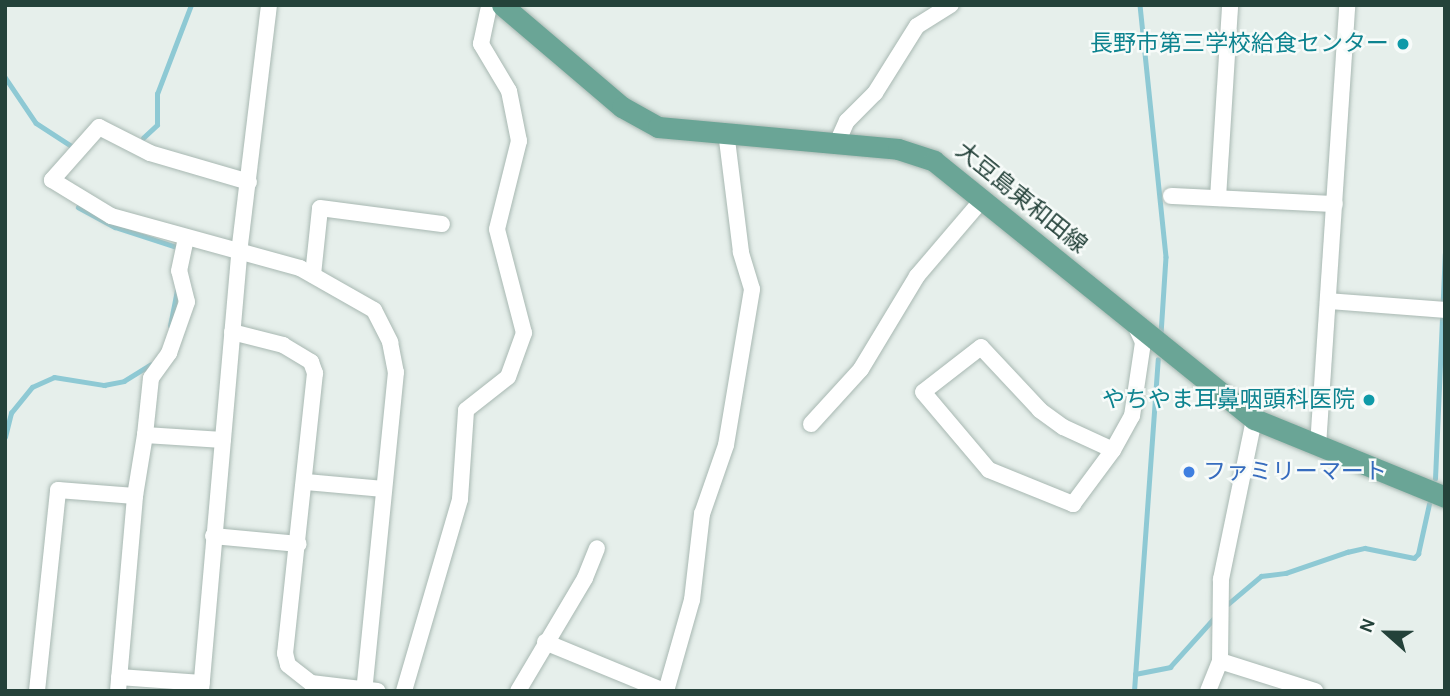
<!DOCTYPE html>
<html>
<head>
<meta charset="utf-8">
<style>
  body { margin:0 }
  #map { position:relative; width:1450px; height:696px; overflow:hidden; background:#e6efeb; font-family:Karla,"Noto Sans JP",sans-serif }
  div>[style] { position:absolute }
  .stream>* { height:4.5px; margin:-2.25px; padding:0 2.25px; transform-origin:2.25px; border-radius:2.25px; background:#8ec9d4 }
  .roads { filter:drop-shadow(0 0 2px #a8b8b2) drop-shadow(0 0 2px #a8b8b2) }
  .minor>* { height:16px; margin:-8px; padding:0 8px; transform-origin:8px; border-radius:8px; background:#fff }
  .major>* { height:21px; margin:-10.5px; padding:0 10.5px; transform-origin:10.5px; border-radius:10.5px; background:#6aa596 }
  .dots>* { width:19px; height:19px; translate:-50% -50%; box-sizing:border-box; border:4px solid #f7fbf9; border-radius:50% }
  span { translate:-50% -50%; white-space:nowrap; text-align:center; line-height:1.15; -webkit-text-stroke:5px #f7fbf9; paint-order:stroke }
  .culture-label { font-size:23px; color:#0d838f }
  .right { translate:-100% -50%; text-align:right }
  .street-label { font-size:23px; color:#24423a }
  .shop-label { font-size:23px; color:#366cbe }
  .left { translate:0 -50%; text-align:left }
  .frame { position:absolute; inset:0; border:7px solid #24423a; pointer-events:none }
  .north { position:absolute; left:1352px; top:598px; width:70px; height:70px; -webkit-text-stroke:5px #f7fbf9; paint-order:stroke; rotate:291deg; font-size:19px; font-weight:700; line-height:28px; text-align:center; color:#24423a }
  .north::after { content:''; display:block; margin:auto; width:24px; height:32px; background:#24423a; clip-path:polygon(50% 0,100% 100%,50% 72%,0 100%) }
</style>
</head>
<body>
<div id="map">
  <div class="stream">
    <div style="left:1140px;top:5px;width:253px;rotate:84.1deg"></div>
    <div style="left:1166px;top:257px;width:77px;rotate:93.7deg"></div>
    <div style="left:5px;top:77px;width:55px;rotate:56deg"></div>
    <div style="left:36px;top:123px;width:44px;rotate:33deg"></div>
    <div style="left:143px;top:138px;width:19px;rotate:-43deg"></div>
    <div style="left:157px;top:125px;width:31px;rotate:-90deg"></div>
    <div style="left:157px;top:94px;width:95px;rotate:-69.1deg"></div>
    <div style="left:78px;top:207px;width:42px;rotate:28.4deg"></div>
    <div style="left:115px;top:227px;width:68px;rotate:17.9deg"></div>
    <div style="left:170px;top:326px;width:36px;rotate:-79deg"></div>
    <div style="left:5px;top:437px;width:25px;rotate:-76deg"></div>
    <div style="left:11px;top:413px;width:33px;rotate:-51deg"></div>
    <div style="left:32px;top:387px;width:24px;rotate:-24deg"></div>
    <div style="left:54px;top:377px;width:51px;rotate:9.1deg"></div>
    <div style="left:104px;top:385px;width:20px;rotate:-11deg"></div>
    <div style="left:124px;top:381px;width:31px;rotate:-32deg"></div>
    <div style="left:1435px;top:479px;width:225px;rotate:-87.5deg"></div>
    <div style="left:1228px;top:604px;width:43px;rotate:-40.3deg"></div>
    <div style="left:1261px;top:576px;width:25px;rotate:-7deg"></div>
    <div style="left:1286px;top:573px;width:65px;rotate:-19deg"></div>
    <div style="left:1347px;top:552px;width:18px;rotate:-13deg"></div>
    <div style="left:1365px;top:548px;width:50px;rotate:11.5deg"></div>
    <div style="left:1414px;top:558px;width:6px;rotate:-45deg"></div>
    <div style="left:1418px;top:554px;width:51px;rotate:-77.6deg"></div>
    <div style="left:1135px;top:674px;width:36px;rotate:-11deg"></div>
    <div style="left:1170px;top:667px;width:67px;rotate:-48deg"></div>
    <div style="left:1134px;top:691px;width:332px;rotate:-85.9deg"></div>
  </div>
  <div class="roads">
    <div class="minor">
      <div style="left:837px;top:143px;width:24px;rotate:-66deg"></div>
      <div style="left:847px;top:121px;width:40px;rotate:-45deg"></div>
      <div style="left:875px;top:93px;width:79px;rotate:-57.9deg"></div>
      <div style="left:917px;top:26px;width:40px;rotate:-32deg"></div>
      <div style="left:249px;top:182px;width:103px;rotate:-163.7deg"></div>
      <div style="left:150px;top:153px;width:57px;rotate:-153deg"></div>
      <div style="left:99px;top:127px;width:71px;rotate:131.6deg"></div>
      <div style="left:52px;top:180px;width:69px;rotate:31.4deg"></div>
      <div style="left:111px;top:216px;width:196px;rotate:15.4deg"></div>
      <div style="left:300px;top:268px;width:85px;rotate:29.6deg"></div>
      <div style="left:374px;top:310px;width:36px;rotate:63deg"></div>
      <div style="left:390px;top:342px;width:31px;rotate:79deg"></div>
      <div style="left:396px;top:372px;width:321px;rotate:95.7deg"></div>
      <div style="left:1171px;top:196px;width:164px;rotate:2.8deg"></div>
      <div style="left:1218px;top:198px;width:193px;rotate:-86.4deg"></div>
      <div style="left:313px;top:275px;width:67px;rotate:-84deg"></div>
      <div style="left:320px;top:208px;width:123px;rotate:7.5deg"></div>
      <div style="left:1328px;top:301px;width:117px;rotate:4.4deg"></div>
      <div style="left:232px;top:332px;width:53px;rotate:14.3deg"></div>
      <div style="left:283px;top:345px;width:33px;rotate:31deg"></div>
      <div style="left:311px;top:362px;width:12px;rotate:70deg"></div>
      <div style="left:315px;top:373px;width:282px;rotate:96.1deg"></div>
      <div style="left:285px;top:653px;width:12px;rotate:76deg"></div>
      <div style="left:288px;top:665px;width:29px;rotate:38deg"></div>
      <div style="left:311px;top:683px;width:67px;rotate:6.8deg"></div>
      <div style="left:811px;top:424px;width:74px;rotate:-47.7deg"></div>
      <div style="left:861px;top:369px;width:109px;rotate:-58.9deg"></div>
      <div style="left:917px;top:276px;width:100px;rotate:-49.5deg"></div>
      <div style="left:145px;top:435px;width:57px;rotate:-84deg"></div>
      <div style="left:151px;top:378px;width:31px;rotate:-54deg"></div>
      <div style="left:169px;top:353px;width:54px;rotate:-70.6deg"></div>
      <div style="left:187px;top:302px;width:32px;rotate:-104deg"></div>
      <div style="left:179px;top:271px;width:34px;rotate:-78deg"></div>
      <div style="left:1318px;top:446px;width:442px;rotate:-86.2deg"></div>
      <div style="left:1113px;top:450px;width:55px;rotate:-155.3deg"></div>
      <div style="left:1063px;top:427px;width:29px;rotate:-144deg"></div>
      <div style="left:1040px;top:410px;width:86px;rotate:-133.1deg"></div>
      <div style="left:981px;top:347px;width:73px;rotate:142.2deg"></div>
      <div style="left:923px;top:392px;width:102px;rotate:49.8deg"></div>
      <div style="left:989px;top:470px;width:91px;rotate:22deg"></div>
      <div style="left:1073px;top:504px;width:67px;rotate:-53.5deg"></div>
      <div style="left:1113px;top:450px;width:39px;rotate:-61deg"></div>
      <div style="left:1132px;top:416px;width:75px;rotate:-81.5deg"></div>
      <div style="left:1143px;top:342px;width:19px;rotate:-115deg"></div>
      <div style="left:306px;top:482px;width:78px;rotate:5.1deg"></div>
      <div style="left:213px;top:536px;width:86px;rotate:5.3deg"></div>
      <div style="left:545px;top:642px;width:129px;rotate:22.4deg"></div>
      <div style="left:1220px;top:661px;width:100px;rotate:17.5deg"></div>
      <div style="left:119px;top:677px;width:83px;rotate:4.1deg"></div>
      <div style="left:37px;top:691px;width:202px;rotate:-84deg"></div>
      <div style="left:58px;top:490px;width:77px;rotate:4.5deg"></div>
      <div style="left:135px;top:496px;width:62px;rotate:-80.7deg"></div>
      <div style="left:145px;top:435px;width:78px;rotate:3.7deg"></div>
      <div style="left:118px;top:691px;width:196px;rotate:-85deg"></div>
      <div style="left:201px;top:691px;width:440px;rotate:-85deg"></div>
      <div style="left:239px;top:253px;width:250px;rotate:-83.1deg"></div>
      <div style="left:404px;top:691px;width:200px;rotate:-73.7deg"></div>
      <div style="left:460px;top:499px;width:89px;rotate:-86.1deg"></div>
      <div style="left:466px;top:410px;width:53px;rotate:-38.2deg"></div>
      <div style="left:508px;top:377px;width:47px;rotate:-70deg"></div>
      <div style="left:524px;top:333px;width:107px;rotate:-104.6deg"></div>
      <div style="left:497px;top:229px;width:91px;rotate:-76deg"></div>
      <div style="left:519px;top:141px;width:51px;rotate:-101.3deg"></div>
      <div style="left:509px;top:91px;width:55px;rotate:-120.8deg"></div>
      <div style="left:481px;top:44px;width:40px;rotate:-78deg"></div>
      <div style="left:518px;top:691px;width:131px;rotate:-59.3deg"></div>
      <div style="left:585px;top:578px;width:32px;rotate:-68deg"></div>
      <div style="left:666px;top:691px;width:95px;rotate:-74.1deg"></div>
      <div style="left:692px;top:600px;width:87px;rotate:-83.4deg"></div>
      <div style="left:702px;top:514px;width:73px;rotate:-70.8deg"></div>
      <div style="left:726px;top:445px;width:158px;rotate:-80.5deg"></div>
      <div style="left:752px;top:289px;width:39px;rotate:-107deg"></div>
      <div style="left:741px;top:252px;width:121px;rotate:-97.1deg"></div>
      <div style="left:1208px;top:691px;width:32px;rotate:-68deg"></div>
      <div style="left:1220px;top:661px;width:82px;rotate:-89.3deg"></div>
      <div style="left:1221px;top:579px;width:163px;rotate:-78.3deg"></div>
    </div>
    <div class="major">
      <div style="left:502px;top:5px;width:157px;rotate:40.4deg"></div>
      <div style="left:622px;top:107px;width:41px;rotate:29.1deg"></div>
      <div style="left:658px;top:127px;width:241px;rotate:5.2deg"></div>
      <div style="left:898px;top:149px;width:38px;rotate:18deg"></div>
      <div style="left:934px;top:161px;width:411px;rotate:38.9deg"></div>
      <div style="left:1254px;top:419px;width:206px;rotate:22.2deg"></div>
    </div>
  </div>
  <div class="dots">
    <div style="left:1403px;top:44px;background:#0f9aa8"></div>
    <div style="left:1369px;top:400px;background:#0f9aa8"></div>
    <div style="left:1189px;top:472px;background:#3f7fe0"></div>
  </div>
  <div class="culture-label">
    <span class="right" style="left:1389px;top:44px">長野市第三学校給食センター</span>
    <span class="right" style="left:1355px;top:400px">やちやま耳鼻咽頭科医院</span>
  </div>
  <div class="street-label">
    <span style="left:1021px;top:198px;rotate:39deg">大豆島東和田線</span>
  </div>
  <div class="shop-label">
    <span class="left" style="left:1203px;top:472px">ファミリーマート</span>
  </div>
  <div class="frame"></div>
  <div class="north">N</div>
</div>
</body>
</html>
